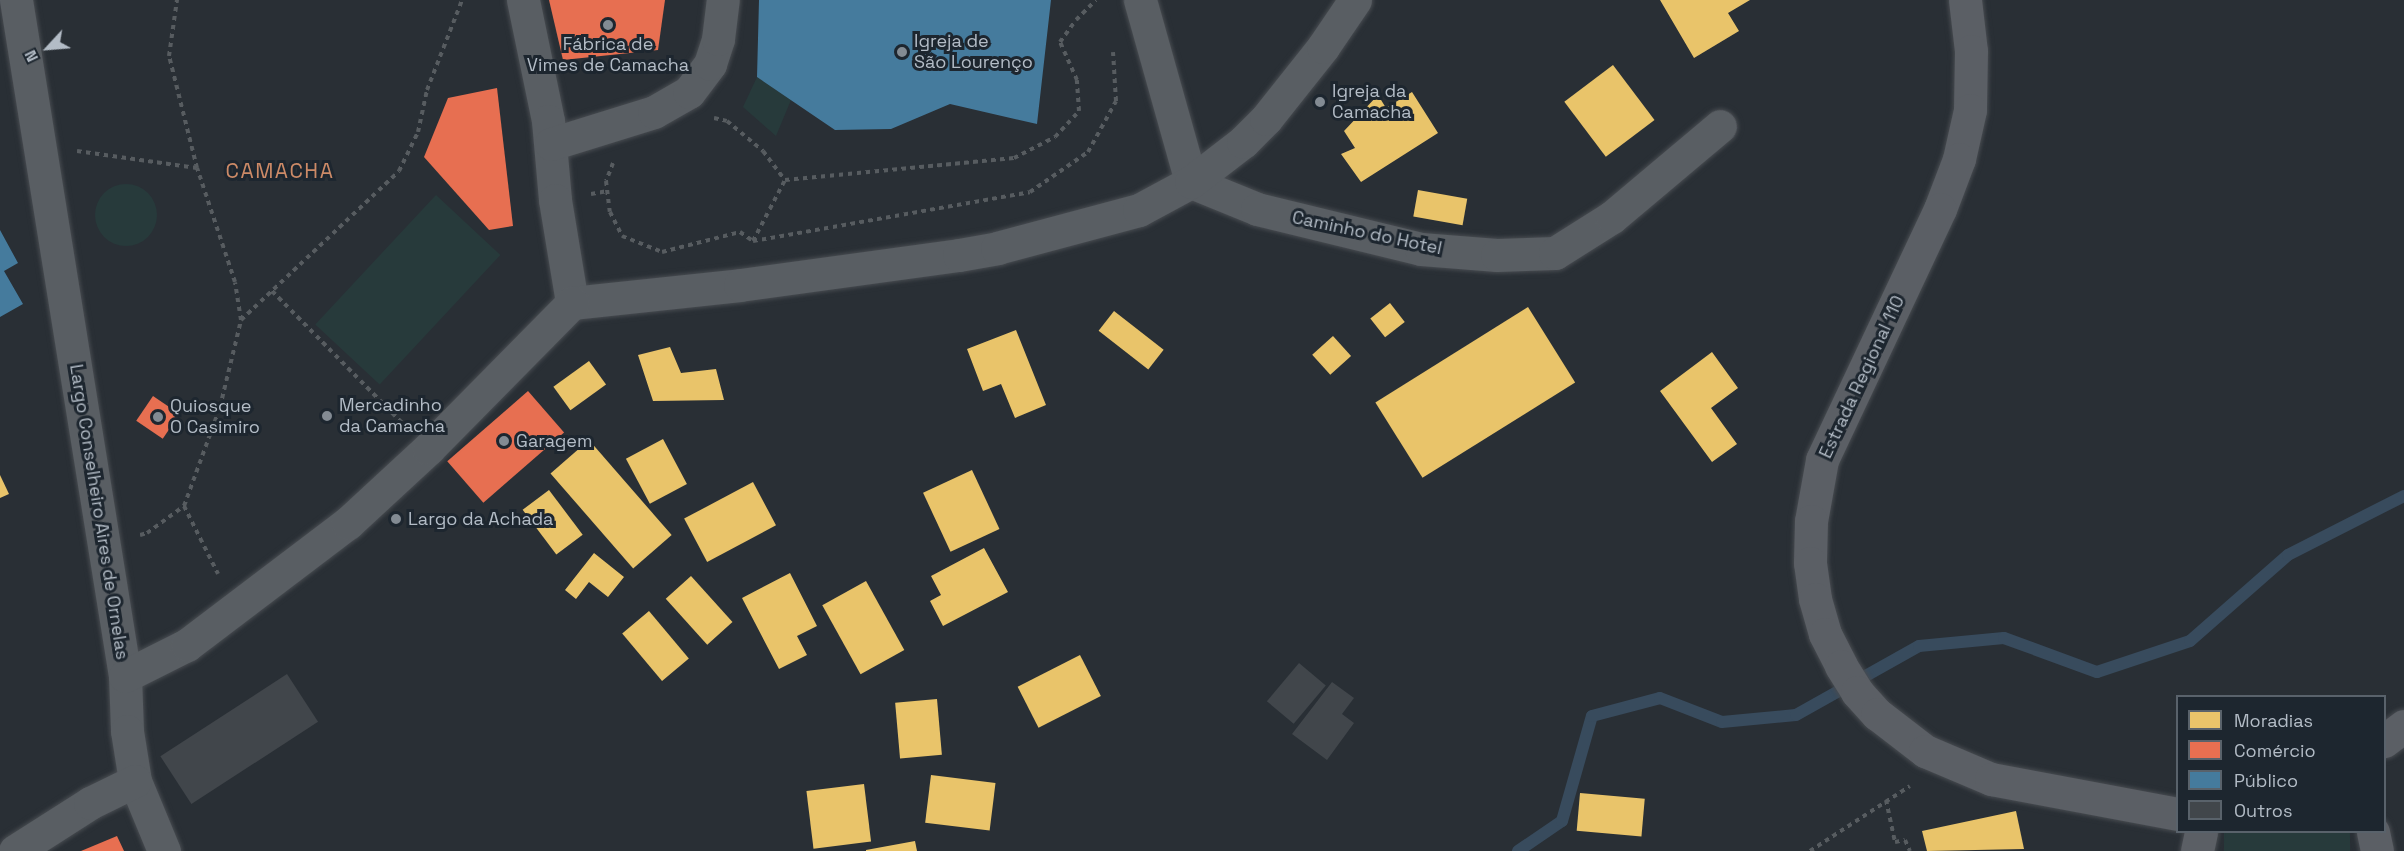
<!DOCTYPE html>
<html>
<head>
<meta charset="utf-8">
<style>
  body { margin:0 }
  #map { position:relative; width:2404px; height:851px; overflow:hidden; background:#292f35; font-family:"Space Grotesk",sans-serif }
  div>[style] { position:absolute }
  .green>* { inset:0; background:#273a3b; transform-origin:0 0 }
  .round { border-radius:50% }
  .homes>* { inset:0; background:#e9c46a; transform-origin:0 0 }
  .shops>* { inset:0; background:#e76f51; transform-origin:0 0 }
  .public>* { inset:0; background:#457b9d }
  .stream>* { height:12px; margin:-6px; padding:0 6px; transform-origin:6px; border-radius:6px; background:#384b5d }
  .building>* { inset:0; background:#41464b; transform-origin:0 0 }
  .path>* { height:4px; margin-top:-2px; transform-origin:0; background:repeating-linear-gradient(90deg,#575c60 0 4.5px,transparent 0 9px) }
  .roads { filter:drop-shadow(0 0 2px #474b50) drop-shadow(0 0 2px #474b50) }
  .minor>* { height:33px; margin:-16.5px; padding:0 16.5px; transform-origin:16.5px; border-radius:16.5px; background:#595e63 }
  .major>* { height:33px; margin:-16.5px; padding:0 16.5px; transform-origin:16.5px; border-radius:16.5px; background:#5b5f65 }
  .dots>* { width:16px; height:16px; translate:-50% -50%; box-sizing:border-box; border:3px solid #1d262f; border-radius:50% }
  span { translate:-50% -50%; white-space:nowrap; text-align:center; line-height:1.15; -webkit-text-stroke:6px #1d262f; paint-order:stroke }
  .poi-label { font-size:18px; color:#b3bcc6 }
  .left { translate:0 -50%; text-align:left }
  .street-label { font-size:18px; color:#b3bcc6 }
  .quarter-label { font-size:21px; color:#cc8a67; letter-spacing:1.5px }
  .legend { position:absolute; left:2176px; top:695px; width:210px; height:138px; box-sizing:border-box; background:#1d262f; border:2px solid #59626b; margin:0; padding:8px 10px; list-style:none; font-size:18px; color:#b3bcc6 }
  .legend li { display:flex; align-items:center; gap:12px; height:30px }
  .legend b { width:30px; border:2px solid #59626b }
  .north { position:absolute; left:18px; top:18px; width:60px; height:60px; -webkit-text-stroke:4px #1d262f; paint-order:stroke; rotate:244deg; font-size:16px; font-weight:700; line-height:24px; text-align:center; color:#b3bcc6 }
  .north::after { content:''; display:block; margin:auto; width:21px; height:27px; background:#b3bcc6; clip-path:polygon(50% 0,100% 100%,50% 72%,0 100%) }
</style>
</head>
<body>
<div id="map">
  <div class="green">
    <div style="clip-path:polygon(757px 77px,791px 100px,776px 136px,743px 107px)"></div>
    <div class="round" style="left:95px;top:184px;width:62px;height:62px"></div>
    <div style="left:436px;top:195px;width:88px;height:177px;rotate:43deg"></div>
    <div style="left:2224px;top:832px;width:126px;height:20px"></div>
  </div>
  <div class="homes">
    <div style="clip-path:polygon(1660px 0,1750px 0,1728px 13px,1739px 31px,1694px 58px)"></div>
    <div style="left:1613px;top:65px;width:69px;height:61px;rotate:53deg"></div>
    <div style="clip-path:polygon(1412px 92px,1438px 133px,1361px 182px,1341px 154px,1355px 148px,1344px 131px,1378px 95px,1386px 108px)"></div>
    <div style="left:1418px;top:190px;width:50px;height:27px;rotate:10deg"></div>
    <div style="left:1390px;top:303px;width:24px;height:25px;rotate:52deg"></div>
    <div style="left:1528px;top:307px;width:89px;height:180px;rotate:58deg"></div>
    <div style="left:1114px;top:311px;width:63px;height:25px;rotate:38deg"></div>
    <div style="clip-path:polygon(1016px 330px,1046px 405px,1015px 418px,1001px 384px,983px 391px,967px 349px)"></div>
    <div style="left:1333px;top:336px;width:27px;height:28px;rotate:48deg"></div>
    <div style="clip-path:polygon(670px 347px,681px 373px,716px 369px,724px 400px,653px 401px,638px 355px)"></div>
    <div style="clip-path:polygon(1712px 352px,1738px 388px,1711px 408px,1737px 444px,1712px 462px,1660px 391px)"></div>
    <div style="left:589px;top:361px;width:29px;height:44px;rotate:54deg"></div>
    <div style="left:663px;top:439px;width:51px;height:42px;rotate:62deg"></div>
    <div style="left:589px;top:440px;width:126px;height:51px;rotate:49deg"></div>
    <div style="left:972px;top:470px;width:65px;height:54px;rotate:65deg"></div>
    <div style="clip-path:polygon(0 475px,9px 494px,0 498px)"></div>
    <div style="left:753px;top:482px;width:49px;height:78px;rotate:62deg"></div>
    <div style="left:549px;top:490px;width:56px;height:33px;rotate:53deg"></div>
    <div style="clip-path:polygon(984px 548px,1008px 592px,943px 626px,930px 601px,941px 595px,931px 576px)"></div>
    <div style="clip-path:polygon(594px 553px,624px 577px,608px 597px,589px 582px,576px 599px,565px 590px)"></div>
    <div style="clip-path:polygon(790px 573px,817px 626px,797px 636px,807px 655px,779px 669px,742px 598px)"></div>
    <div style="left:691px;top:576px;width:62px;height:34px;rotate:48deg"></div>
    <div style="left:866px;top:581px;width:79px;height:50px;rotate:61deg"></div>
    <div style="left:649px;top:611px;width:62px;height:35px;rotate:50deg"></div>
    <div style="left:1080px;top:655px;width:46px;height:70px;rotate:63deg"></div>
    <div style="left:937px;top:699px;width:56px;height:42px;rotate:85deg"></div>
    <div style="left:931px;top:775px;width:65px;height:48px;rotate:7deg"></div>
    <div style="left:864px;top:784px;width:58px;height:58px;rotate:83deg"></div>
    <div style="left:1580px;top:793px;width:65px;height:38px;rotate:5deg"></div>
    <div style="clip-path:polygon(2016px 811px,2024px 849px,1927px 851px,1922px 831px)"></div>
    <div style="clip-path:polygon(915px 841px,917px 851px,866px 851px,866px 850px)"></div>
  </div>
  <div class="shops">
    <div style="clip-path:polygon(549px 0,665px 0,658px 50px,563px 60px)"></div>
    <div style="clip-path:polygon(497px 88px,513px 226px,489px 230px,424px 157px,448px 98px)"></div>
    <div style="left:528px;top:391px;width:55px;height:107px;rotate:49deg"></div>
    <div style="left:153px;top:396px;width:32px;height:30px;rotate:34deg"></div>
    <div style="clip-path:polygon(117px 836px,124px 851px,81px 851px)"></div>
  </div>
  <div class="public">
    <div style="clip-path:polygon(759px 0,1051px 0,1037px 124px,950px 104px,891px 129px,835px 130px,757px 77px)"></div>
    <div style="clip-path:polygon(0 230px,18px 263px,4px 271px,23px 304px,0 317px)"></div>
  </div>
  <div class="stream">
    <div style="left:1518px;top:851px;width:53px;rotate:-34.3deg"></div>
    <div style="left:1562px;top:821px;width:109px;rotate:-74.1deg"></div>
    <div style="left:1592px;top:716px;width:70px;rotate:-14.8deg"></div>
    <div style="left:1660px;top:698px;width:66px;rotate:21.2deg"></div>
    <div style="left:1722px;top:722px;width:74px;rotate:-5.4deg"></div>
    <div style="left:1796px;top:715px;width:141px;rotate:-29.3deg"></div>
    <div style="left:1919px;top:646px;width:85px;rotate:-5.4deg"></div>
    <div style="left:2004px;top:638px;width:99px;rotate:20.1deg"></div>
    <div style="left:2097px;top:672px;width:98px;rotate:-18.4deg"></div>
    <div style="left:2190px;top:641px;width:130px;rotate:-41.3deg"></div>
    <div style="left:2288px;top:555px;width:130px;rotate:-27deg"></div>
  </div>
  <div class="building">
    <div style="left:1299px;top:663px;width:35px;height:50px;rotate:40deg"></div>
    <div style="left:287px;top:674px;width:57px;height:151px;rotate:57deg"></div>
    <div style="clip-path:polygon(1332px 682px,1354px 698px,1342px 714px,1354px 723px,1327px 760px,1292px 734px)"></div>
  </div>
  <div class="path">
    <div style="left:714px;top:118px;width:13px;rotate:13deg"></div>
    <div style="left:727px;top:121px;width:47px;rotate:39.8deg"></div>
    <div style="left:763px;top:151px;width:36px;rotate:53deg"></div>
    <div style="left:77px;top:151px;width:121px;rotate:8.1deg"></div>
    <div style="left:613px;top:163px;width:19px;rotate:111deg"></div>
    <div style="left:606px;top:181px;width:31px;rotate:83deg"></div>
    <div style="left:610px;top:212px;width:27px;rotate:63deg"></div>
    <div style="left:622px;top:236px;width:43px;rotate:21.8deg"></div>
    <div style="left:662px;top:252px;width:81px;rotate:-14.4deg"></div>
    <div style="left:740px;top:232px;width:16px;rotate:35deg"></div>
    <div style="left:753px;top:241px;width:281px;rotate:-10deg"></div>
    <div style="left:1030px;top:192px;width:70px;rotate:-34.6deg"></div>
    <div style="left:1088px;top:152px;width:58px;rotate:-61.2deg"></div>
    <div style="left:1116px;top:101px;width:49px;rotate:-93.5deg"></div>
    <div style="left:591px;top:194px;width:17px;rotate:-10deg"></div>
    <div style="left:753px;top:241px;width:69px;rotate:-62.3deg"></div>
    <div style="left:785px;top:180px;width:230px;rotate:-5.5deg"></div>
    <div style="left:1014px;top:158px;width:46px;rotate:-27.1deg"></div>
    <div style="left:1055px;top:137px;width:35px;rotate:-47deg"></div>
    <div style="left:1079px;top:111px;width:31px;rotate:-94deg"></div>
    <div style="left:1077px;top:80px;width:42px;rotate:-114.1deg"></div>
    <div style="left:1060px;top:42px;width:27px;rotate:-54deg"></div>
    <div style="left:1076px;top:20px;width:28px;rotate:-45deg"></div>
    <div style="left:272px;top:291px;width:185px;rotate:45.4deg"></div>
    <div style="left:241px;top:320px;width:217px;rotate:-43.3deg"></div>
    <div style="left:399px;top:171px;width:43px;rotate:-64deg"></div>
    <div style="left:418px;top:132px;width:43px;rotate:-77.9deg"></div>
    <div style="left:427px;top:90px;width:97px;rotate:-68.7deg"></div>
    <div style="left:184px;top:506px;width:76px;rotate:63.4deg"></div>
    <div style="left:140px;top:535px;width:7px;rotate:-16deg"></div>
    <div style="left:147px;top:533px;width:46px;rotate:-36.1deg"></div>
    <div style="left:184px;top:506px;width:105px;rotate:-70deg"></div>
    <div style="left:220px;top:407px;width:89px;rotate:-76.4deg"></div>
    <div style="left:241px;top:320px;width:38px;rotate:-99deg"></div>
    <div style="left:235px;top:282px;width:120px;rotate:-108.4deg"></div>
    <div style="left:197px;top:168px;width:115px;rotate:-104deg"></div>
    <div style="left:169px;top:56px;width:57px;rotate:-81.9deg"></div>
    <div style="left:1886px;top:800px;width:43px;rotate:77.9deg"></div>
    <div style="left:1895px;top:842px;width:10px;rotate:-11deg"></div>
    <div style="left:1905px;top:840px;width:12px;rotate:66deg"></div>
    <div style="left:1810px;top:851px;width:119px;rotate:-33deg"></div>
  </div>
  <div class="roads">
    <div class="minor">
      <div style="left:16px;top:0;width:685px;rotate:80.84deg"></div>
      <div style="left:125px;top:676px;width:55px;rotate:87.9deg"></div>
      <div style="left:127px;top:731px;width:51px;rotate:80.9deg"></div>
      <div style="left:135px;top:781px;width:76px;rotate:67.5deg"></div>
      <div style="left:523px;top:0;width:124px;rotate:78.3deg"></div>
      <div style="left:548px;top:121px;width:79px;rotate:84.9deg"></div>
      <div style="left:555px;top:200px;width:104px;rotate:80.6deg"></div>
      <div style="left:1140px;top:0;width:189px;rotate:74.3deg"></div>
      <div style="left:551px;top:144px;width:108px;rotate:-17.3deg"></div>
      <div style="left:654px;top:112px;width:40px;rotate:-29.7deg"></div>
      <div style="left:689px;top:92px;width:35px;rotate:-53deg"></div>
      <div style="left:710px;top:64px;width:26px;rotate:-72deg"></div>
      <div style="left:718px;top:39px;width:39px;rotate:-83deg"></div>
      <div style="left:1191px;top:182px;width:71px;rotate:22.2deg"></div>
      <div style="left:1257px;top:209px;width:169px;rotate:13.7deg"></div>
      <div style="left:1421px;top:249px;width:76px;rotate:4.5deg"></div>
      <div style="left:1497px;top:255px;width:58px;rotate:-2deg"></div>
      <div style="left:1555px;top:253px;width:67px;rotate:-32.3deg"></div>
      <div style="left:1612px;top:217px;width:141px;rotate:-40.1deg"></div>
      <div style="left:572px;top:303px;width:169px;rotate:-6.1deg"></div>
      <div style="left:740px;top:285px;width:221px;rotate:-7.8deg"></div>
      <div style="left:959px;top:255px;width:39px;rotate:-10deg"></div>
      <div style="left:997px;top:248px;width:147px;rotate:-15deg"></div>
      <div style="left:1139px;top:210px;width:59px;rotate:-28.3deg"></div>
      <div style="left:1191px;top:182px;width:66px;rotate:-37.6deg"></div>
      <div style="left:1243px;top:142px;width:33px;rotate:-45deg"></div>
      <div style="left:1266px;top:119px;width:92px;rotate:-51.6deg"></div>
      <div style="left:1323px;top:47px;width:57px;rotate:-55.8deg"></div>
      <div style="left:125px;top:676px;width:69px;rotate:-26.6deg"></div>
      <div style="left:187px;top:645px;width:202px;rotate:-37.2deg"></div>
      <div style="left:348px;top:523px;width:110px;rotate:-42.8deg"></div>
      <div style="left:429px;top:448px;width:204px;rotate:-45.4deg"></div>
      <div style="left:15px;top:851px;width:89px;rotate:-32.6deg"></div>
      <div style="left:90px;top:803px;width:50px;rotate:-26.1deg"></div>
    </div>
    <div class="major">
      <div style="left:1965px;top:0;width:51px;rotate:83.3deg"></div>
      <div style="left:1971px;top:51px;width:59px;rotate:91deg"></div>
      <div style="left:1970px;top:110px;width:50px;rotate:102.7deg"></div>
      <div style="left:1959px;top:159px;width:53px;rotate:110.8deg"></div>
      <div style="left:1940px;top:209px;width:277px;rotate:115.2deg"></div>
      <div style="left:1822px;top:460px;width:62px;rotate:100.2deg"></div>
      <div style="left:1811px;top:521px;width:42px;rotate:91.4deg"></div>
      <div style="left:1810px;top:563px;width:36px;rotate:82deg"></div>
      <div style="left:1815px;top:599px;width:36px;rotate:74deg"></div>
      <div style="left:1825px;top:634px;width:36px;rotate:63deg"></div>
      <div style="left:1841px;top:666px;width:31px;rotate:58deg"></div>
      <div style="left:1857px;top:692px;width:30px;rotate:48deg"></div>
      <div style="left:1877px;top:714px;width:61px;rotate:37.6deg"></div>
      <div style="left:1925px;top:751px;width:72px;rotate:23deg"></div>
      <div style="left:1991px;top:779px;width:190px;rotate:10.6deg"></div>
      <div style="left:2384px;top:741px;width:25px;rotate:-37deg"></div>
      <div style="left:2373px;top:832px;width:19px;rotate:78deg"></div>
      <div style="left:2197px;top:851px;width:19px;rotate:-78deg"></div>
    </div>
  </div>
  <div class="dots">
    <div style="left:608px;top:25px;background:#838b93"></div>
    <div style="left:902px;top:52px;background:#838b93"></div>
    <div style="left:1320px;top:102px;background:#838b93"></div>
    <div style="left:327px;top:416px;background:#838b93"></div>
    <div style="left:158px;top:417px;background:#838b93"></div>
    <div style="left:504px;top:441px;background:#838b93"></div>
    <div style="left:396px;top:519px;background:#838b93"></div>
  </div>
  <div class="poi-label">
    <span class="left" style="left:914px;top:52px">Igreja de<br>São Lourenço</span>
    <span style="left:608px;top:55px">Fábrica de<br>Vimes de Camacha</span>
    <span class="left" style="left:1332px;top:102px">Igreja da<br>Camacha</span>
    <span class="left" style="left:339px;top:416px">Mercadinho<br>da Camacha</span>
    <span class="left" style="left:170px;top:417px">Quiosque<br>O Casimiro</span>
    <span class="left" style="left:516px;top:441px">Garagem</span>
    <span class="left" style="left:408px;top:519px">Largo da Achada</span>
  </div>
  <div class="street-label">
    <span style="left:1367px;top:233px;rotate:12deg">Caminho do Hotel</span>
    <span style="left:1862px;top:377px;rotate:-65deg">Estrada Regional 110</span>
    <span style="left:99px;top:512px;rotate:81deg">Largo Conselheiro Aires de Ornelas</span>
  </div>
  <div class="quarter-label">
    <span style="left:280px;top:171px">CAMACHA</span>
  </div>
  <ul class="legend">
  <li><b style="height:16px;background:#e9c46a"></b>Moradias</li>
  <li><b style="height:16px;background:#e76f51"></b>Comércio</li>
  <li><b style="height:16px;background:#457b9d"></b>Público</li>
  <li><b style="height:16px;background:#41464b"></b>Outros</li>
  </ul>
  <div class="north">N</div>
</div>
</body>
</html>
